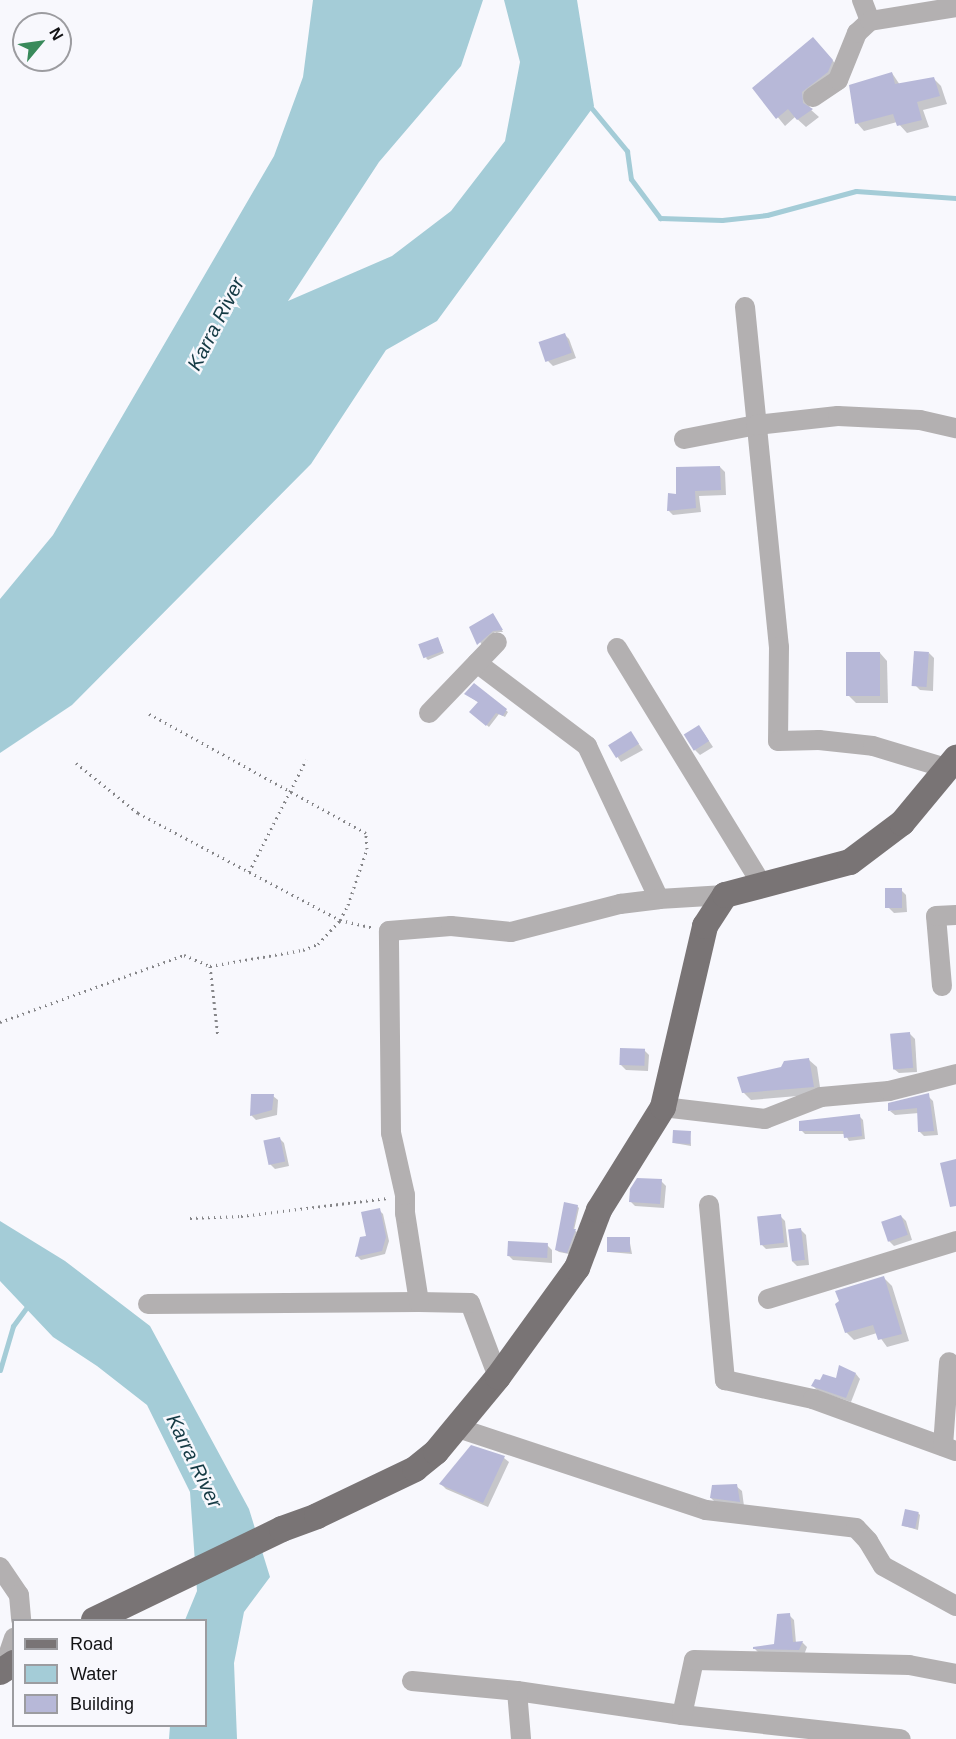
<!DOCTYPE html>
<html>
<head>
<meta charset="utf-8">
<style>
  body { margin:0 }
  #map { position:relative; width:956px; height:1739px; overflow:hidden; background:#f8f8fd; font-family:Helvetica,sans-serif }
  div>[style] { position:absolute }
  .water>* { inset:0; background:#a4ccd7 }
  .shadow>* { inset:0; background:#0003 }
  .stream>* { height:5px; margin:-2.5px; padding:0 2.5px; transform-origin:2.5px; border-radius:2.5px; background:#a4ccd7 }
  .building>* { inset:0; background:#b7b8d8; transform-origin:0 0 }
  .path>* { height:3px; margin-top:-1.5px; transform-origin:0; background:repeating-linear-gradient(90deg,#868689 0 1.5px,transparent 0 6px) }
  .minor>* { height:20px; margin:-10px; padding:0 10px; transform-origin:10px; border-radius:10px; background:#b3b0b1 }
  .major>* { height:26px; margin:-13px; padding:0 13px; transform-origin:13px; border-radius:13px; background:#797475 }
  span { translate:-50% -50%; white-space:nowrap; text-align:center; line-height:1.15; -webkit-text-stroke:5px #f8f8fd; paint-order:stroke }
  .water-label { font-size:20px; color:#143943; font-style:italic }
  .legend { position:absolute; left:12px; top:1619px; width:195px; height:108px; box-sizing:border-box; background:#f8f8fd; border:2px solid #9c9ca0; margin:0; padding:8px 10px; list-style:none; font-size:18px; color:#131315 }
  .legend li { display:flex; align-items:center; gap:12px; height:30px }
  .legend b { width:30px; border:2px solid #9c9ca0 }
  .north { position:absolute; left:12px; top:12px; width:60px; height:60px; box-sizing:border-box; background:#f8f8fd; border:2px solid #9c9ca0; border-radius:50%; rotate:61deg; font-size:16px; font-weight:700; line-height:24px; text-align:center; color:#131315 }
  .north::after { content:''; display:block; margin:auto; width:21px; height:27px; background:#398a5b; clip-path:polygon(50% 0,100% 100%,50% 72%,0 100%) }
</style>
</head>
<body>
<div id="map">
  <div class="water">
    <div style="clip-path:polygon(313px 0,483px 0,461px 66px,379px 162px,288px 301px,392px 256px,451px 211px,505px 141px,520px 62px,504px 0,577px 0,594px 106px,437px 321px,386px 350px,311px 464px,72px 705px,0 753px,0 599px,53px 535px,274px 156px,303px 77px)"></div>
    <div style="clip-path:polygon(0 1221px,65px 1261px,150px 1326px,249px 1509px,270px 1577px,244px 1612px,234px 1663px,237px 1739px,169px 1739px,170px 1726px,206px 1726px,206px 1620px,185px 1620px,197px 1591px,190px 1492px,147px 1405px,97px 1366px,53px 1337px,0 1281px)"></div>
  </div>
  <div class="shadow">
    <div style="clip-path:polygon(820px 46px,840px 69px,809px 100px,810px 109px,819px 117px,806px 127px,795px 117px,785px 126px,754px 88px)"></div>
    <div style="clip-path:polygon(892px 73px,900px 85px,933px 78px,941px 86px,947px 104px,923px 110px,929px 127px,907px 133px,897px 122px,864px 131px,857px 123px)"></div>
    <div style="clip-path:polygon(564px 334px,569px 339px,576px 358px,553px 366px,548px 361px)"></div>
    <div style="clip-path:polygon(720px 467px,725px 472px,726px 495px,699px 496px,701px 512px,673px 515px,668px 510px,678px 495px)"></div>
    <div style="clip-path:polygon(494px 617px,503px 632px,495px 632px,482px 645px,471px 628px)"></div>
    <div style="clip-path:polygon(438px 639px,444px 653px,428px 660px,426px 658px)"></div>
    <div style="clip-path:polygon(880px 653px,887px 661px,888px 703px,856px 703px,848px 695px)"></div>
    <div style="clip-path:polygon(929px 653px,934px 658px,933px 691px,920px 690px,915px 685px)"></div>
    <div style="clip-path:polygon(474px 685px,508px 712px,505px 717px,499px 714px,489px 727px,471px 712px,479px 703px,466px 694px)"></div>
    <div style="clip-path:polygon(703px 732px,713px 747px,700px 755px,695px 750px)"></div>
    <div style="clip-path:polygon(631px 733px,643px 750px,621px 762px,610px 746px)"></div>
    <div style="clip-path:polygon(901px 890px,906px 895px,907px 912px,894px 913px,889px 908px)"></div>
    <div style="clip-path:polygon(910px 1034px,915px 1039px,917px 1072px,899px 1073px,894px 1069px)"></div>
    <div style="clip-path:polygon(644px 1050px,649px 1055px,648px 1071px,626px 1070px,621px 1065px)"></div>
    <div style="clip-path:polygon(809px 1060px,817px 1067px,821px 1094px,751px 1100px,743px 1092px)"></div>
    <div style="clip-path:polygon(273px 1096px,278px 1100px,277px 1115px,256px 1120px,251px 1115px)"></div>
    <div style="clip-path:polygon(928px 1096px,933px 1101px,938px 1135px,924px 1136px,919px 1131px,919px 1113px,895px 1115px,890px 1111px)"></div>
    <div style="clip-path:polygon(859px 1116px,863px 1120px,865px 1139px,849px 1141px,845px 1134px,805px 1134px,801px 1130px)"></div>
    <div style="clip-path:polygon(690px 1132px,691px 1146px,674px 1143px)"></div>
    <div style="clip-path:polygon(279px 1138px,284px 1143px,289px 1166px,275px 1169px,270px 1164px)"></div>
    <div style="clip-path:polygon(661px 1181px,666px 1186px,664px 1208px,635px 1206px,630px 1201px)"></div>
    <div style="clip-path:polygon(577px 1206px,579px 1208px,574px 1230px,577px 1232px,569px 1254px,559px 1252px,556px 1250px)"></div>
    <div style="clip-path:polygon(379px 1210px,383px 1214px,389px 1241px,385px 1254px,361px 1260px,357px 1256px)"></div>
    <div style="clip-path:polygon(780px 1216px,785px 1221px,788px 1247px,766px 1249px,761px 1244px)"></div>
    <div style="clip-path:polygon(901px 1216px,906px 1221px,912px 1240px,894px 1246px,889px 1241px)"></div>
    <div style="clip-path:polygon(801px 1230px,806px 1235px,809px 1265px,797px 1266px,792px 1261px)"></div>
    <div style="clip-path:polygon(629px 1238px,632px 1254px,609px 1252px)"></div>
    <div style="clip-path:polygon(547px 1245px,552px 1250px,552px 1263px,513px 1260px,508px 1255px)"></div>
    <div style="clip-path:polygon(884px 1278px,892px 1286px,909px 1341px,887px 1347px,877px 1333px,854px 1340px,846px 1332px)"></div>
    <div style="clip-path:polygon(856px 1374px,860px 1379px,851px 1402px,818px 1391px,813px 1386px)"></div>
    <div style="clip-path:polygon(471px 1447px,504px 1458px,509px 1462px,488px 1507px,446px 1489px,441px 1484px)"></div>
    <div style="clip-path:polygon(736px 1486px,742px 1491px,744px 1506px,716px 1503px,711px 1498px)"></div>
    <div style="clip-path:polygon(918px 1513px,920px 1515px,918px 1530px,904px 1526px)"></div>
    <div style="clip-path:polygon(789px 1615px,794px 1620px,796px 1643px,802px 1642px,807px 1647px,804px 1655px,760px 1654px,755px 1649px,775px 1645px)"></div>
  </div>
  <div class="stream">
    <div style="left:589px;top:105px;width:60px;rotate:50.4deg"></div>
    <div style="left:627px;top:151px;width:28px;rotate:82deg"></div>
    <div style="left:631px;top:179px;width:49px;rotate:53.4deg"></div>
    <div style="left:660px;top:218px;width:62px;rotate:1.8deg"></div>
    <div style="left:722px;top:220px;width:45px;rotate:-6.3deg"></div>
    <div style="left:767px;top:215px;width:92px;rotate:-15.1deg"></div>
    <div style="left:856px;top:191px;width:100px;rotate:4deg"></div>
    <div style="left:0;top:1370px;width:46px;rotate:-73.5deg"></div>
    <div style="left:13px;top:1326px;width:27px;rotate:-54deg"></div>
  </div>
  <div class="building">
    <div style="clip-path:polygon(813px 37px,833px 60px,828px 72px,802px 92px,803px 103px,813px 109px,797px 120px,788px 109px,776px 119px,752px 88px)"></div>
    <div style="clip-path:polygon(892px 72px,895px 84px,934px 77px,940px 96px,917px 102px,922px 120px,897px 126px,893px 114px,855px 124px,849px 85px)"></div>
    <div style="left:565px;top:333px;width:21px;height:28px;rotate:71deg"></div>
    <div style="clip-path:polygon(720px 466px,721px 490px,695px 491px,696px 508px,667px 511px,668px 493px,676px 494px,676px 467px)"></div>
    <div style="clip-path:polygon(493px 613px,503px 630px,493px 631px,477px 645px,469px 627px)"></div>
    <div style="left:438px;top:637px;width:15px;height:21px;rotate:70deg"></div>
    <div style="left:914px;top:651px;width:15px;height:35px;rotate:4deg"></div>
    <div style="left:846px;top:652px;width:34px;height:44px"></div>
    <div style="clip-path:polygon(474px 683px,507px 709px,503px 716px,496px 713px,486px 726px,469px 712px,478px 702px,464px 694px)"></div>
    <div style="left:699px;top:725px;width:19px;height:18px;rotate:58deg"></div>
    <div style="left:631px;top:731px;width:15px;height:27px;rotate:58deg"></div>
    <div style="left:902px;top:888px;width:20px;height:17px;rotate:90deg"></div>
    <div style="left:910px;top:1032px;width:36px;height:20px;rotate:85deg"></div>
    <div style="left:620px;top:1048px;width:25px;height:17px;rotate:2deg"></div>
    <div style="clip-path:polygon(809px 1058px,814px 1087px,742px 1093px,737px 1077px,781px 1067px,784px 1061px)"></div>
    <div style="clip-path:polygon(929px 1093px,934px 1131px,918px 1132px,917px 1108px,888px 1111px,888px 1103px)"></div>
    <div style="clip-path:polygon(251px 1094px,274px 1094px,272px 1110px,250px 1116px)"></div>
    <div style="clip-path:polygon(860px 1114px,862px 1136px,844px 1138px,843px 1131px,799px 1131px,799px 1121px)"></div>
    <div style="left:673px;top:1130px;width:18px;height:13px;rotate:3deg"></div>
    <div style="left:280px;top:1137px;width:25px;height:17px;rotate:78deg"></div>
    <div style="clip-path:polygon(956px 1159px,956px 1206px,950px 1207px,940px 1163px)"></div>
    <div style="clip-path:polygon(637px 1178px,662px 1179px,660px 1204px,629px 1202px,630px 1189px)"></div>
    <div style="clip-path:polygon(564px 1202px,578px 1205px,573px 1229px,576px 1229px,567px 1253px,555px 1250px)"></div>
    <div style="clip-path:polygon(380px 1208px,386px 1237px,382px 1251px,355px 1257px,360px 1237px,366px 1236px,361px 1212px)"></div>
    <div style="left:781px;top:1214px;width:29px;height:24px;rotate:84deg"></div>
    <div style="left:901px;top:1215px;width:21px;height:21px;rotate:71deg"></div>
    <div style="left:801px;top:1228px;width:32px;height:13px;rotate:83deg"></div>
    <div style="left:630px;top:1237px;width:15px;height:23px;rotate:90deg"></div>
    <div style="left:508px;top:1241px;width:40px;height:15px;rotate:3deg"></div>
    <div style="clip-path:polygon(884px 1276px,902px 1334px,878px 1340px,873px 1325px,845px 1333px,835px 1304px,839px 1301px,835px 1291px)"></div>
    <div style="clip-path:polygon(839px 1365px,856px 1373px,846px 1398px,811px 1386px,815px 1379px,820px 1380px,823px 1374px,836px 1378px)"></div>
    <div style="clip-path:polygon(471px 1445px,505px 1456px,483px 1503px,439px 1484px)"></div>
    <div style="clip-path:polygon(737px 1484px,740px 1502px,710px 1498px,712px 1485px)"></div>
    <div style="left:905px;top:1509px;width:14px;height:17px;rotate:12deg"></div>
    <div style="clip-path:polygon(790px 1613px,793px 1642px,803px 1641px,799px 1650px,753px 1649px,753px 1647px,774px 1644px,777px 1614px)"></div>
  </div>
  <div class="path">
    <div style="left:76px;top:763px;width:80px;rotate:38.9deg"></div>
    <div style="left:138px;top:813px;width:229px;rotate:27.9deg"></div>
    <div style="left:340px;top:920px;width:32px;rotate:13deg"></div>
    <div style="left:249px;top:872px;width:126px;rotate:-63deg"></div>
    <div style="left:210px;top:966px;width:71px;rotate:83.6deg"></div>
    <div style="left:0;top:1022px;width:196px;rotate:-20deg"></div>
    <div style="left:184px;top:955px;width:28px;rotate:23deg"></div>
    <div style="left:210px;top:966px;width:94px;rotate:-9.8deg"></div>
    <div style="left:303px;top:950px;width:16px;rotate:-22deg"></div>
    <div style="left:318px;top:944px;width:33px;rotate:-47deg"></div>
    <div style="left:340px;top:920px;width:17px;rotate:-62deg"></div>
    <div style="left:348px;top:905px;width:59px;rotate:-71.3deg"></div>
    <div style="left:367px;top:849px;width:16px;rotate:-94deg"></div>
    <div style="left:366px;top:833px;width:249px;rotate:-151.2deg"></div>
    <div style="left:190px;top:1218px;width:51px;rotate:-2.2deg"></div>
    <div style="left:241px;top:1216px;width:148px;rotate:-7deg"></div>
  </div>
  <div class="minor">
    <div style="left:862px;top:0;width:22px;rotate:69deg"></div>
    <div style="left:813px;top:97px;width:30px;rotate:-34deg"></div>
    <div style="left:838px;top:80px;width:51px;rotate:-68deg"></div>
    <div style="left:857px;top:33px;width:18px;rotate:-43deg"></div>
    <div style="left:870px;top:21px;width:87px;rotate:-9.2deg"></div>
    <div style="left:745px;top:307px;width:342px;rotate:84.3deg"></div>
    <div style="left:779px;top:647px;width:94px;rotate:90.6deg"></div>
    <div style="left:778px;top:741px;width:41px;rotate:-1.4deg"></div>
    <div style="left:819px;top:740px;width:54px;rotate:6.3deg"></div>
    <div style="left:873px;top:746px;width:79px;rotate:16.8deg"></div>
    <div style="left:684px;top:439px;width:73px;rotate:-11deg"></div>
    <div style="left:756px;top:425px;width:82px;rotate:-6.3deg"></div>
    <div style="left:838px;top:416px;width:82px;rotate:2.8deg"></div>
    <div style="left:920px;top:420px;width:37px;rotate:13deg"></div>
    <div style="left:617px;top:648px;width:279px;rotate:58.5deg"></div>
    <div style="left:477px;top:663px;width:138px;rotate:37deg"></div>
    <div style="left:587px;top:746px;width:169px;rotate:64.8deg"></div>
    <div style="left:429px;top:713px;width:98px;rotate:-46.2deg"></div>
    <div style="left:942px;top:986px;width:70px;rotate:-94.9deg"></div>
    <div style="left:936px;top:916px;width:20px;rotate:-3deg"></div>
    <div style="left:663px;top:1107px;width:103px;rotate:6.7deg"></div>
    <div style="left:765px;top:1119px;width:60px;rotate:-21.4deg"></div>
    <div style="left:821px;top:1097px;width:68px;rotate:-5deg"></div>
    <div style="left:889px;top:1091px;width:69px;rotate:-14.2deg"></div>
    <div style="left:709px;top:1205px;width:176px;rotate:84.8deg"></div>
    <div style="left:725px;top:1380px;width:90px;rotate:12.2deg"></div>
    <div style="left:813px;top:1399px;width:152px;rotate:20deg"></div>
    <div style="left:768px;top:1299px;width:197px;rotate:-17.1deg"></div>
    <div style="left:148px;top:1304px;width:271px;rotate:-0.4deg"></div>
    <div style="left:498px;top:1377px;width:79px;rotate:-110.7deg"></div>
    <div style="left:470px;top:1303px;width:51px;rotate:-178.9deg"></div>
    <div style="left:419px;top:1302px;width:90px;rotate:-98.9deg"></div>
    <div style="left:405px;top:1213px;width:18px;rotate:-90deg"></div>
    <div style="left:405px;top:1195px;width:64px;rotate:-102.7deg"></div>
    <div style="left:391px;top:1133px;width:202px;rotate:-90.6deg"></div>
    <div style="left:389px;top:931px;width:62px;rotate:-4.6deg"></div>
    <div style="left:451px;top:926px;width:60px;rotate:5.7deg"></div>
    <div style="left:511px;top:932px;width:113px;rotate:-14.4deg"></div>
    <div style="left:620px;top:904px;width:39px;rotate:-7deg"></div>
    <div style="left:659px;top:899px;width:66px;rotate:-3.5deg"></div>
    <div style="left:458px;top:1428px;width:261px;rotate:18.3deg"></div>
    <div style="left:706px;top:1510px;width:151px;rotate:6.8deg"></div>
    <div style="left:856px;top:1528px;width:18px;rotate:47deg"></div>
    <div style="left:868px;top:1541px;width:29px;rotate:59deg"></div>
    <div style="left:883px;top:1566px;width:83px;rotate:28.7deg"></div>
    <div style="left:943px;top:1446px;width:84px;rotate:-85.9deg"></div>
    <div style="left:0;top:1567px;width:34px;rotate:56deg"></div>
    <div style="left:19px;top:1595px;width:25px;rotate:85deg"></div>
    <div style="left:3px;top:1670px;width:34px;rotate:-71deg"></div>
    <div style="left:412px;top:1681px;width:105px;rotate:5.4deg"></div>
    <div style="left:517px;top:1691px;width:167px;rotate:8.3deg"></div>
    <div style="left:682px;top:1715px;width:220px;rotate:6.3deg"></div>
    <div style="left:517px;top:1691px;width:48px;rotate:85.2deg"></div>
    <div style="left:682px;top:1715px;width:56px;rotate:-77.7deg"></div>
    <div style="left:694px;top:1660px;width:215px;rotate:1.3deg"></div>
    <div style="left:909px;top:1665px;width:48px;rotate:10.8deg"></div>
  </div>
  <div class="major">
    <div style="left:94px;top:1620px;width:209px;rotate:-25.8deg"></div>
    <div style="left:282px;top:1529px;width:37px;rotate:-20deg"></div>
    <div style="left:317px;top:1516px;width:109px;rotate:-25.6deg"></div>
    <div style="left:415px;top:1469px;width:27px;rotate:-39deg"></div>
    <div style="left:436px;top:1452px;width:97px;rotate:-50.4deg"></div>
    <div style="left:498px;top:1377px;width:135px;rotate:-54.1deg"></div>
    <div style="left:577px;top:1268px;width:62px;rotate:-69.2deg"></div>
    <div style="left:599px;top:1210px;width:121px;rotate:-58.1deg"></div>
    <div style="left:663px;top:1107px;width:186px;rotate:-76.9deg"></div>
    <div style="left:705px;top:926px;width:37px;rotate:-57deg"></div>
    <div style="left:725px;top:895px;width:129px;rotate:-14.8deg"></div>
    <div style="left:850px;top:862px;width:65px;rotate:-36.9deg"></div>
    <div style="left:902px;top:823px;width:85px;rotate:-50.3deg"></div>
    <div style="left:0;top:1672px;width:17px;rotate:-33deg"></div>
  </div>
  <div class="water-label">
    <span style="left:216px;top:324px;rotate:-63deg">Karra River</span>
    <span style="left:194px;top:1461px;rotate:64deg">Karra River</span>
  </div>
  <ul class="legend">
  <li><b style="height:8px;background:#797475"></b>Road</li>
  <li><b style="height:16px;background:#a4ccd7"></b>Water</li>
  <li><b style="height:16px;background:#b7b8d8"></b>Building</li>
  </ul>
  <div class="north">N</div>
</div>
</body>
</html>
